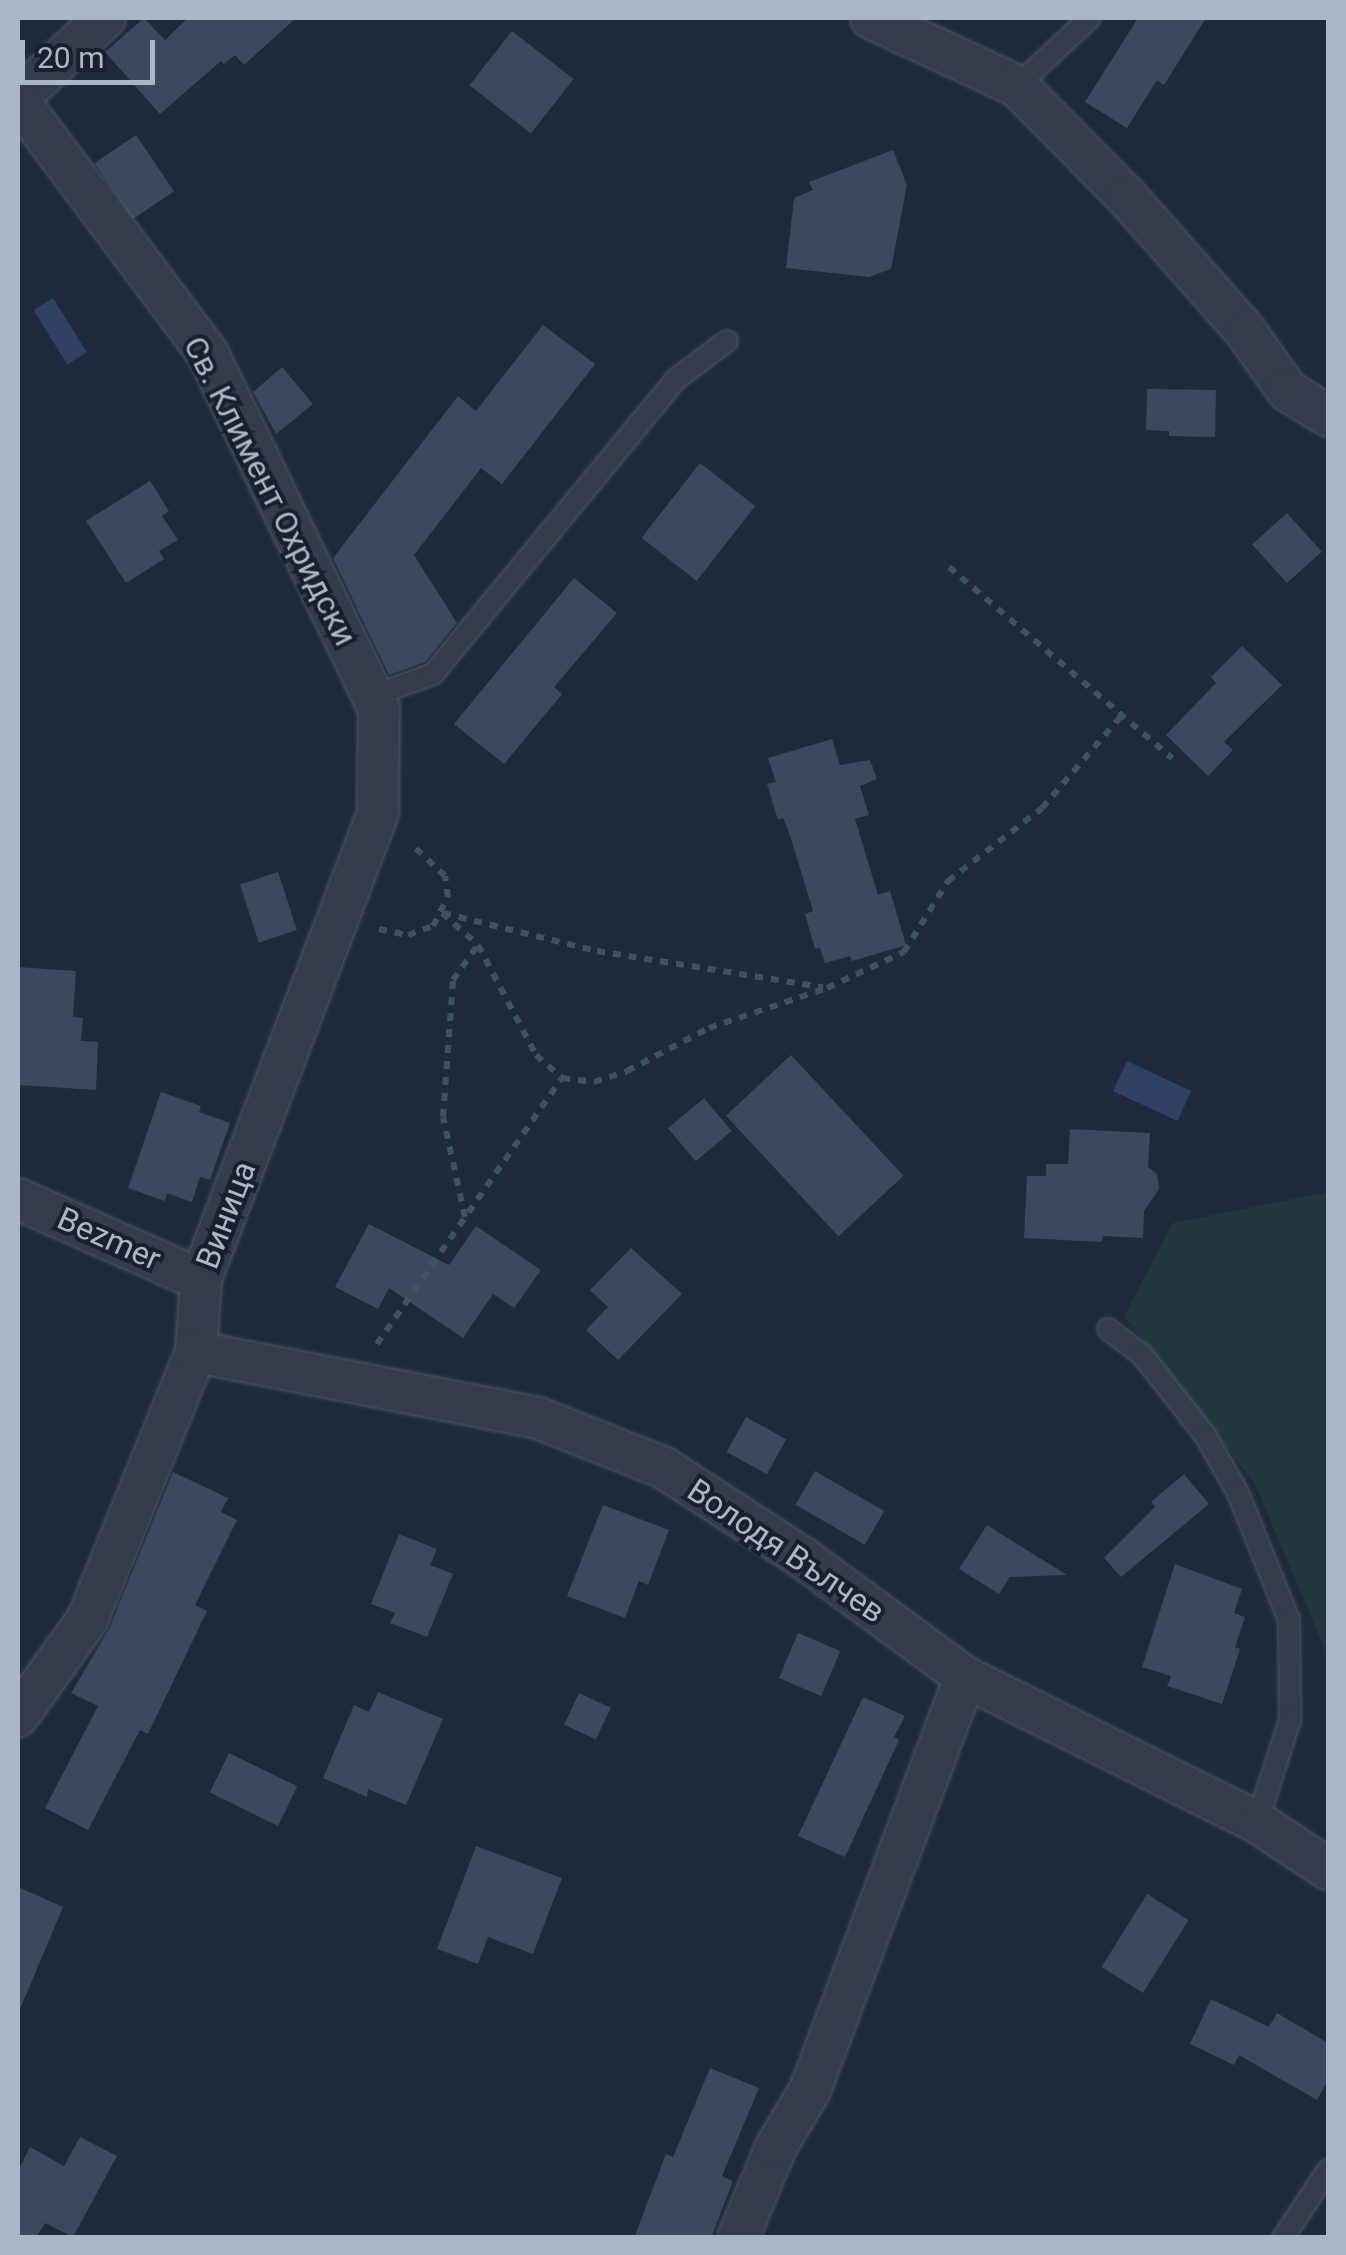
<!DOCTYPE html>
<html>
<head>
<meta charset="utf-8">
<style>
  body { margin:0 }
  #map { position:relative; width:1346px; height:2255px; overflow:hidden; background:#1f293b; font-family:Roboto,sans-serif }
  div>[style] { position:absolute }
  .green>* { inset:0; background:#21373c }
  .water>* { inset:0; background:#2f4063; transform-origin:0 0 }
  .building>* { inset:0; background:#3d485e; transform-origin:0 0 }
  .path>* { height:6px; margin-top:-3px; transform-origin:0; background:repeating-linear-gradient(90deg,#3f545a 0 8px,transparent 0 16px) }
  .roads { filter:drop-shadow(0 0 2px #4d5666) drop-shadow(0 0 2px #4d5666) }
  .service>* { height:20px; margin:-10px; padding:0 10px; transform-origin:10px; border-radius:10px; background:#333b4c }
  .minor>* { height:40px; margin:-20px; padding:0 20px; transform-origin:20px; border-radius:20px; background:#333b4c }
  span { translate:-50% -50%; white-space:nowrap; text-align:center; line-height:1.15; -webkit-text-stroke:8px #182030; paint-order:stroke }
  .street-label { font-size:32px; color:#adb6c8 }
  .frame { position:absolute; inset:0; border:20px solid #adb6c8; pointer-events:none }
  .scale { position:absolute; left:20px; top:40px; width:135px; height:45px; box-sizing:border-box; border:5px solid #adb6c8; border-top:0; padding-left:12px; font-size:30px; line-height:35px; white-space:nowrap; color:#adb6c8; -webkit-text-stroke:8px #182030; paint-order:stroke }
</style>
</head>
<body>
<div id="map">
  <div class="green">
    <div style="clip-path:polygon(1328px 1192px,1328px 1657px,1255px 1484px,1124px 1316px,1173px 1223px)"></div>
  </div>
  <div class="water">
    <div style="left:53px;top:298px;width:64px;height:23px;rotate:58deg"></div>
    <div style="left:1127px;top:1061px;width:71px;height:33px;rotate:25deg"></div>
  </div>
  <div class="building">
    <div style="clip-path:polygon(144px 18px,165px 40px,188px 18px,296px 18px,244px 65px,235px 55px,224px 64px,221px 61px,160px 114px,105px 52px)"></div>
    <div style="clip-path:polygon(1138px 18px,1206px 18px,1164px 85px,1157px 80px,1127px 128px,1085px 102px)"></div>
    <div style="left:512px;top:31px;width:78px;height:69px;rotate:38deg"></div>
    <div style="left:136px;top:135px;width:68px;height:50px;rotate:56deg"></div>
    <div style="clip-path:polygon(893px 150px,907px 185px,891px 269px,869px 277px,786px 268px,794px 198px,813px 190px,809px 182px)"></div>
    <div style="clip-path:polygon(543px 325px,595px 364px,502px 484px,481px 468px,414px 555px,457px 623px,425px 662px,389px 675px,333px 558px,458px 396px,476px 411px)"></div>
    <div style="clip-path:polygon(282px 367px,313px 404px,276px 434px,253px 392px)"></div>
    <div style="clip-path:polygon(1147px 389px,1216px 390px,1215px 437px,1169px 436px,1169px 431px,1146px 430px)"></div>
    <div style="left:700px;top:463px;width:70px;height:95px;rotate:38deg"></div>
    <div style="clip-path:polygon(150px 481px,169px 511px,162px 516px,178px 540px,159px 551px,164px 559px,126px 583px,86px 521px)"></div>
    <div style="left:1287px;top:513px;width:52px;height:47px;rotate:48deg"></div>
    <div style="clip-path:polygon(574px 578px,617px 613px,554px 687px,562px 694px,504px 764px,454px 724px)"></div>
    <div style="clip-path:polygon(1242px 646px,1282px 685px,1224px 742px,1233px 750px,1208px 776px,1166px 735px,1216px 683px,1211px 677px)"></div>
    <div style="clip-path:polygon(832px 739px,840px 765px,870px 760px,877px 779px,860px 786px,869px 815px,855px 819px,878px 895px,890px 891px,906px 945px,852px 961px,850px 956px,825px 963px,820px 948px,815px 949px,805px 914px,813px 911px,789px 832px,783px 818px,778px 820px,767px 784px,776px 782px,768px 758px)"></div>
    <div style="left:278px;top:872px;width:61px;height:40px;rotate:72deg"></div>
    <div style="clip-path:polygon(18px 967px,76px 971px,73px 1017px,83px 1018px,81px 1041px,98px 1042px,96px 1090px,18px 1085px)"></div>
    <div style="left:791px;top:1055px;width:165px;height:89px;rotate:47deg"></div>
    <div style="clip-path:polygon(161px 1092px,201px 1106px,199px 1112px,230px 1123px,210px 1180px,200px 1177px,192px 1202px,167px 1193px,165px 1201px,128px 1188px)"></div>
    <div style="left:704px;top:1098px;width:43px;height:47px;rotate:50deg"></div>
    <div style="clip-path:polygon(1070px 1129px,1150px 1133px,1148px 1167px,1157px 1174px,1159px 1189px,1144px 1211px,1143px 1238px,1103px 1236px,1102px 1242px,1024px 1238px,1027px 1176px,1046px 1176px,1046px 1164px,1068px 1164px)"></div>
    <div style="clip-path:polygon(369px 1224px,449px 1265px,476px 1226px,541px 1270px,514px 1308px,493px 1294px,463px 1338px,389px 1288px,378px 1309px,335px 1287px)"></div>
    <div style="clip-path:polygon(631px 1248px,682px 1294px,618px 1360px,586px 1330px,608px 1307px,590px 1290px)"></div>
    <div style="left:746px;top:1417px;width:46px;height:40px;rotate:29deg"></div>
    <div style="left:815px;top:1471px;width:80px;height:39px;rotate:30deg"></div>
    <div style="clip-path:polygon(173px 1472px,228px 1498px,221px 1512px,237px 1520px,195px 1605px,207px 1611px,148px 1734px,140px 1730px,88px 1830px,45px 1808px,98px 1706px,71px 1693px,109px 1629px)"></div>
    <div style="clip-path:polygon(1184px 1474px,1209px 1504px,1121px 1577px,1104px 1558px,1155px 1507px,1151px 1502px)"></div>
    <div style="clip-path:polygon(603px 1505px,669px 1530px,648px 1585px,639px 1581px,625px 1618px,567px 1596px)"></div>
    <div style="clip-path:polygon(987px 1525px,1067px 1575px,1010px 1577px,999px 1594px,959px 1569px)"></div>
    <div style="clip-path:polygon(399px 1534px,437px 1549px,430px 1565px,453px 1574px,427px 1637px,390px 1623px,395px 1613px,371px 1604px)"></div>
    <div style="clip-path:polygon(1175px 1564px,1242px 1589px,1234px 1613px,1245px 1617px,1235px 1647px,1240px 1649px,1222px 1704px,1167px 1686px,1171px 1676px,1142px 1667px)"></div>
    <div style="left:798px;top:1633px;width:46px;height:49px;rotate:23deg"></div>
    <div style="clip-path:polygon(378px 1692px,443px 1719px,406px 1805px,368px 1789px,367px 1797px,323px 1778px,354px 1705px,369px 1712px)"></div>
    <div style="left:579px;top:1693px;width:35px;height:35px;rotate:25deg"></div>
    <div style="clip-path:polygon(863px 1697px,905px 1716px,894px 1737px,899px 1740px,845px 1857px,798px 1836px)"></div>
    <div style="left:229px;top:1753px;width:76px;height:44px;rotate:26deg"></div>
    <div style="clip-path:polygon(476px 1846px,562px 1878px,533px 1954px,488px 1937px,478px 1964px,437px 1949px)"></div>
    <div style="clip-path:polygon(18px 1887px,63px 1907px,18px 2014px)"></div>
    <div style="left:1147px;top:1894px;width:49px;height:86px;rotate:32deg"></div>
    <div style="clip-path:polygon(1211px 1999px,1269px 2027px,1277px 2013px,1328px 2043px,1328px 2080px,1317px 2100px,1239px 2055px,1234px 2065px,1190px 2044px)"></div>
    <div style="clip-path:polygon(710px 2068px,759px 2088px,722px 2176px,733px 2181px,711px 2238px,634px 2238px,666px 2154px,673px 2157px)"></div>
    <div style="clip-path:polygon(80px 2137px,117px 2156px,73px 2237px,45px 2223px,36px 2238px,18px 2238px,18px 2171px,30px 2147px,64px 2166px)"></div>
  </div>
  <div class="path">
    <div style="left:949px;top:567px;width:294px;rotate:40.6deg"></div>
    <div style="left:442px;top:913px;width:48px;rotate:41.6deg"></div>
    <div style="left:478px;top:945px;width:124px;rotate:62.2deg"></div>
    <div style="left:536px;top:1055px;width:35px;rotate:41deg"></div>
    <div style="left:562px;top:1078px;width:32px;rotate:7deg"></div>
    <div style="left:594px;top:1082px;width:35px;rotate:-18deg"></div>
    <div style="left:627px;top:1071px;width:93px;rotate:-27.7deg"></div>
    <div style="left:709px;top:1028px;width:125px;rotate:-18.7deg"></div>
    <div style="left:827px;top:988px;width:85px;rotate:-25.1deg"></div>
    <div style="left:904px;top:952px;width:84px;rotate:-58.2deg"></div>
    <div style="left:948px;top:881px;width:119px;rotate:-37.8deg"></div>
    <div style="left:1042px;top:808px;width:123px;rotate:-49.3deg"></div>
    <div style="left:443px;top:913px;width:159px;rotate:13.9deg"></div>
    <div style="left:597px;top:951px;width:229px;rotate:9.1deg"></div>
    <div style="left:379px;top:929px;width:30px;rotate:12deg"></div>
    <div style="left:408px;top:935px;width:27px;rotate:-20deg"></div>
    <div style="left:433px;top:926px;width:33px;rotate:-63deg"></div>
    <div style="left:448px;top:897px;width:21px;rotate:-98deg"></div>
    <div style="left:445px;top:876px;width:48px;rotate:-136.7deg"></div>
    <div style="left:465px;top:1217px;width:102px;rotate:-102.4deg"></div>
    <div style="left:443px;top:1117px;width:137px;rotate:-85.8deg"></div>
    <div style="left:453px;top:980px;width:43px;rotate:-54.5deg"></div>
    <div style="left:377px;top:1344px;width:324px;rotate:-55.2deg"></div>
  </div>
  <div class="roads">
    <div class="service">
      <div style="left:1017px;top:86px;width:100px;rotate:-43deg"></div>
      <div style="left:372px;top:696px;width:65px;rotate:-19.8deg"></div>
      <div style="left:433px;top:674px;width:381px;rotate:-50.5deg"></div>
      <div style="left:675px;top:380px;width:65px;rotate:-36.9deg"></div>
      <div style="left:1108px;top:1329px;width:43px;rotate:37.4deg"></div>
      <div style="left:1142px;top:1355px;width:102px;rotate:51.8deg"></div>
      <div style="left:1205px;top:1435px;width:67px;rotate:60.4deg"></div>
      <div style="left:1238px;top:1493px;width:137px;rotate:68.1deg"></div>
      <div style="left:1289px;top:1620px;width:100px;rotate:89.4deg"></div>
      <div style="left:1290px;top:1720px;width:107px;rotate:107.9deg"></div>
      <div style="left:1283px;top:2238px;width:82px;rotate:-56.5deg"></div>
    </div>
    <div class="minor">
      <div style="left:871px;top:18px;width:161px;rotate:25deg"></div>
      <div style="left:1017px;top:86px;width:156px;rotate:45.3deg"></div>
      <div style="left:1127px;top:197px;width:179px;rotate:48.6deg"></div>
      <div style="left:1245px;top:331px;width:74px;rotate:54.4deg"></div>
      <div style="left:1288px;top:391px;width:47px;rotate:32deg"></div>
      <div style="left:18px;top:98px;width:118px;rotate:-42.6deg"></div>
      <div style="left:18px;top:100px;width:317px;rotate:53.2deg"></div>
      <div style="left:208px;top:354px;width:394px;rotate:64.3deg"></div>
      <div style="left:379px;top:709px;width:104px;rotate:90.6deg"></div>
      <div style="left:378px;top:813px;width:499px;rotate:110.8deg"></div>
      <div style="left:201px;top:1280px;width:72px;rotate:94deg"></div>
      <div style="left:196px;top:1352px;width:289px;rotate:112.1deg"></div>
      <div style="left:87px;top:1620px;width:118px;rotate:125.7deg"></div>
      <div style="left:18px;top:1199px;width:200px;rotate:23.9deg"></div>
      <div style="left:196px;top:1352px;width:348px;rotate:10.9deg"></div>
      <div style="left:538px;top:1418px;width:136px;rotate:21.6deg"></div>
      <div style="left:664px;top:1468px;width:166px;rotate:32.9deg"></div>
      <div style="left:803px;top:1558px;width:201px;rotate:36.3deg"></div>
      <div style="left:965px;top:1677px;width:326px;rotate:26.4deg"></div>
      <div style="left:1257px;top:1822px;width:85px;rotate:33.5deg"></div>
      <div style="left:738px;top:2238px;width:99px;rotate:-67.3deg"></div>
      <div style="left:776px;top:2147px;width:66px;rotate:-59.2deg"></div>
      <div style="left:810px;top:2090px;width:441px;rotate:-69.4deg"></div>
    </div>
  </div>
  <div class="street-label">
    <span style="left:270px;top:491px;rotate:63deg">Св. Климент Охридски</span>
    <span style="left:226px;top:1215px;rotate:-69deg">Виница</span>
    <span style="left:109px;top:1239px;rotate:24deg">Bezmer</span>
    <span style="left:786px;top:1551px;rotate:34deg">Володя Вълчев</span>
  </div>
  <div class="frame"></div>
  <div class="scale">20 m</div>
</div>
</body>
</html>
